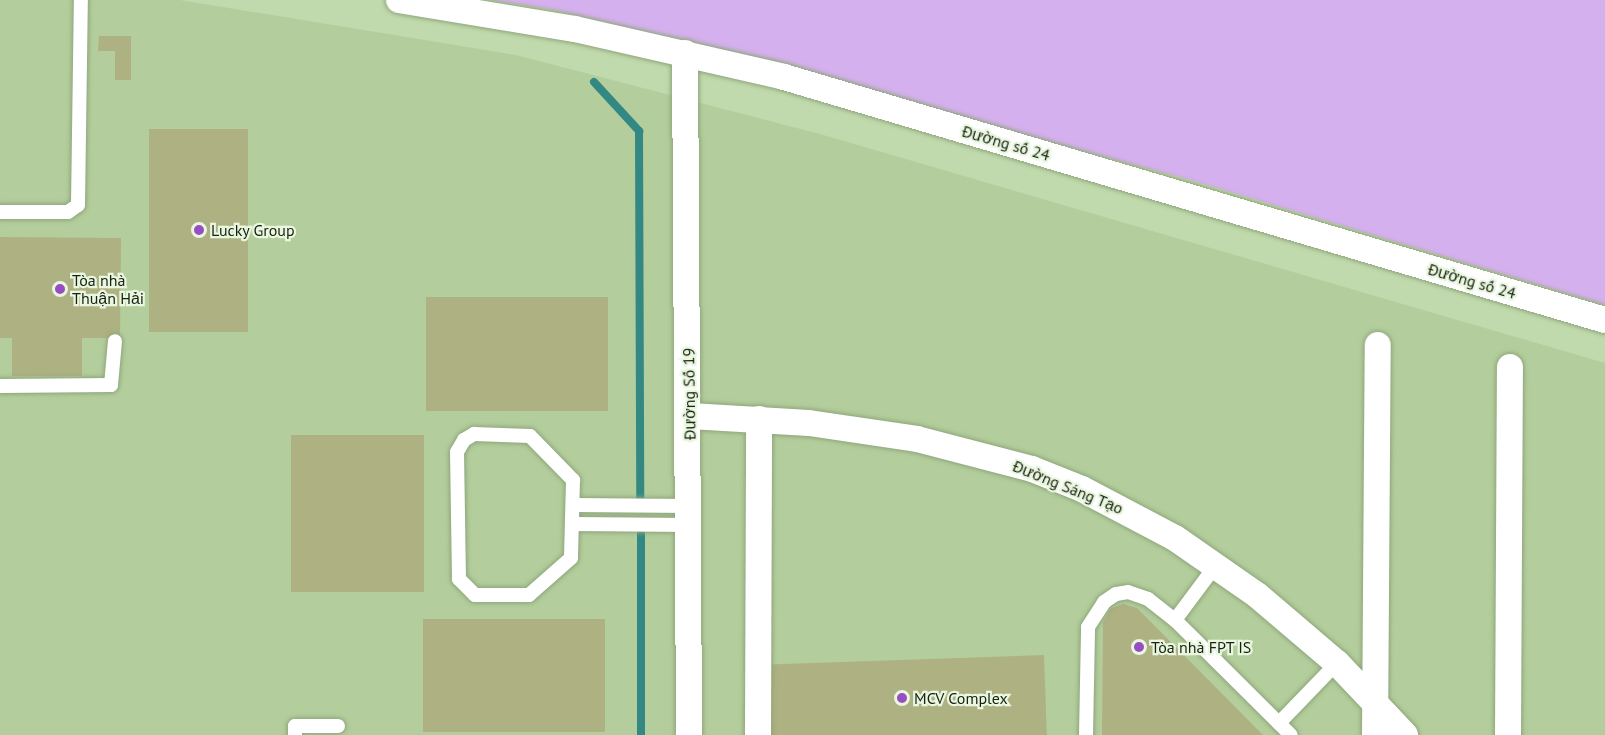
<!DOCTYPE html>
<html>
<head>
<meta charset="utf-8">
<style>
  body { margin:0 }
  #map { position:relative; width:1605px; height:735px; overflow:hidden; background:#c1daad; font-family:"PT Sans",sans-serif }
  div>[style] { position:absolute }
  .built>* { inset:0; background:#b3ce9c }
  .green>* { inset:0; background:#d5b0ee }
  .stream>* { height:8px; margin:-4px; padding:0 4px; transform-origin:4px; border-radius:4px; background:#338884 }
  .building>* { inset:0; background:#aeb181; transform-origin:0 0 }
  .roads { filter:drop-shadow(0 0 2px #8fa67c) drop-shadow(0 0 2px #8fa67c) }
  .lane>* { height:14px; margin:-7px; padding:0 7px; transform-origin:7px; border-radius:7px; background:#fff }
  .street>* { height:26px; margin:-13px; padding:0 13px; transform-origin:13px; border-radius:13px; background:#fff }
  .dots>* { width:16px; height:16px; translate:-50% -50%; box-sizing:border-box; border:3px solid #e9f6e0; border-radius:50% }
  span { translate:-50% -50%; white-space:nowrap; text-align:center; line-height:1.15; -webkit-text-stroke:4.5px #e9f6e0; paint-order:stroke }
  .street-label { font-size:16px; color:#192211 }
  .poi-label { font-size:16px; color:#192211 }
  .left { translate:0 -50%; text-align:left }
</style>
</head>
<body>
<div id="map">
  <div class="built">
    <div style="clip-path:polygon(0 0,180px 0,516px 55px,820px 134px,1605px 363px,1605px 735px,0 735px)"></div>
  </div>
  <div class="green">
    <div style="clip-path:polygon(491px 0,1605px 0,1605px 305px,1187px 179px,555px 10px)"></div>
  </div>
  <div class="stream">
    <div style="left:594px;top:82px;width:67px;rotate:47.4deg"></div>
    <div style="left:639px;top:131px;width:368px;rotate:89.8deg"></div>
    <div style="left:641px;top:534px;width:201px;rotate:90deg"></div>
  </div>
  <div class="building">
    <div style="clip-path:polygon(99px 36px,131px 36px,131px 80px,115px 80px,115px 51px,98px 51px)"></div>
    <div style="left:149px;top:129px;width:99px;height:203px"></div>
    <div style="clip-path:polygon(0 237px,121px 238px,120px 338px,82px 338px,82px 376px,12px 376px,12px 338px,0 338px)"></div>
    <div style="left:426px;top:297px;width:182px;height:114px"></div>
    <div style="left:291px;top:435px;width:133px;height:157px"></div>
    <div style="clip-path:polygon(1123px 604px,1137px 608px,1263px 735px,1102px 735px,1103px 623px,1110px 609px)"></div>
    <div style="left:423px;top:619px;width:182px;height:113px"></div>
    <div style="left:1044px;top:655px;width:80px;height:285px;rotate:88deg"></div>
  </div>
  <div class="roads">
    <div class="lane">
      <div style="left:0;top:212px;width:68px"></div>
      <div style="left:68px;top:212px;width:12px;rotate:-35deg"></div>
      <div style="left:78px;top:205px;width:205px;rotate:-89.2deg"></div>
      <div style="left:0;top:386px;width:111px;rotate:-0.5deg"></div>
      <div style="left:111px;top:385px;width:44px;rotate:-84.8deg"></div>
      <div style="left:474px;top:434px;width:56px;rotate:2deg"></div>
      <div style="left:530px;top:436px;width:62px;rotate:45.7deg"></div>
      <div style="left:573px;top:480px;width:78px;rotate:91.5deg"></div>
      <div style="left:571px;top:558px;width:56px;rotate:138.6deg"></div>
      <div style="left:529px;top:595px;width:54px;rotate:180deg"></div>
      <div style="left:475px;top:595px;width:23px;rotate:-135deg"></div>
      <div style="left:459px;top:579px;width:127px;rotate:-90.9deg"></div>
      <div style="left:457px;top:452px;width:14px;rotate:-60deg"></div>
      <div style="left:464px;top:440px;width:12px;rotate:-31deg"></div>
      <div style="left:574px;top:505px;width:116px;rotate:0.5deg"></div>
      <div style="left:573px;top:524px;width:117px;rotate:0.5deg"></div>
      <div style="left:1175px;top:620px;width:69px;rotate:-53.3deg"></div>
      <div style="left:1279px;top:723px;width:83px;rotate:-46deg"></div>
      <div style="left:295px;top:735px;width:9px;rotate:-90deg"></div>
      <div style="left:295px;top:726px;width:43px"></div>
      <div style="left:1086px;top:735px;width:108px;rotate:-88.9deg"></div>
      <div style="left:1088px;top:627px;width:30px;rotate:-57deg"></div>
      <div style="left:1104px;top:602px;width:14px;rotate:-34deg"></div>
      <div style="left:1116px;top:594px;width:12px;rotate:-9deg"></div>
      <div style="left:1128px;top:592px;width:21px;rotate:19deg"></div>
      <div style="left:1148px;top:599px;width:34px;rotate:38deg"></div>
      <div style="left:1175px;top:620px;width:163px;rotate:44.8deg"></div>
    </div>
    <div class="street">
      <div style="left:399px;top:0;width:178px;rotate:9.4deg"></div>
      <div style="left:575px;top:29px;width:214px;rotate:12.9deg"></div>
      <div style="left:784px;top:77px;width:856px;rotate:16.49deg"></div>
      <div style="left:685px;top:53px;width:682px;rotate:89.66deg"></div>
      <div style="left:690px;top:416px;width:119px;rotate:3.4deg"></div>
      <div style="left:809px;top:423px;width:109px;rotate:8.4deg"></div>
      <div style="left:917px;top:439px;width:119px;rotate:14.6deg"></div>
      <div style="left:1032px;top:469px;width:54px;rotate:21.8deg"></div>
      <div style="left:1082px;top:489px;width:105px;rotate:27.8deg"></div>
      <div style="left:1175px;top:538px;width:100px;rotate:34.8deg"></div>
      <div style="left:1257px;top:595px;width:105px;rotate:40.4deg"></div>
      <div style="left:1337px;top:663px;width:99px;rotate:46.6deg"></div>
      <div style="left:758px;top:735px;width:316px;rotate:-89.8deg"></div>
      <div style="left:1375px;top:735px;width:390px;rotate:-89.6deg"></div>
      <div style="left:1508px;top:735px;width:368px;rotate:-89.7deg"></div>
    </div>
  </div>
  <div class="dots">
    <div style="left:199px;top:230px;background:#974ec1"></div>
    <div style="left:60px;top:289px;background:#974ec1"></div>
    <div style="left:1139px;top:647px;background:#974ec1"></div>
    <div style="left:902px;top:698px;background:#974ec1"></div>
  </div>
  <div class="street-label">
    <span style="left:1006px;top:143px;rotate:16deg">Đường số 24</span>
    <span style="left:1472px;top:281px;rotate:16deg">Đường số 24</span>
    <span style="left:689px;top:394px;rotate:-91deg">Đường Số 19</span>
    <span style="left:1068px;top:487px;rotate:22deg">Đường Sáng Tạo</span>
  </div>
  <div class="poi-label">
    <span class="left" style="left:211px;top:230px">Lucky Group</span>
    <span class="left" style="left:72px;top:289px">Tòa nhà<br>Thuận Hải</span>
    <span class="left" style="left:1151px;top:647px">Tòa nhà FPT IS</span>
    <span class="left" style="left:914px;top:698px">MCV Complex</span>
  </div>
</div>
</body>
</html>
